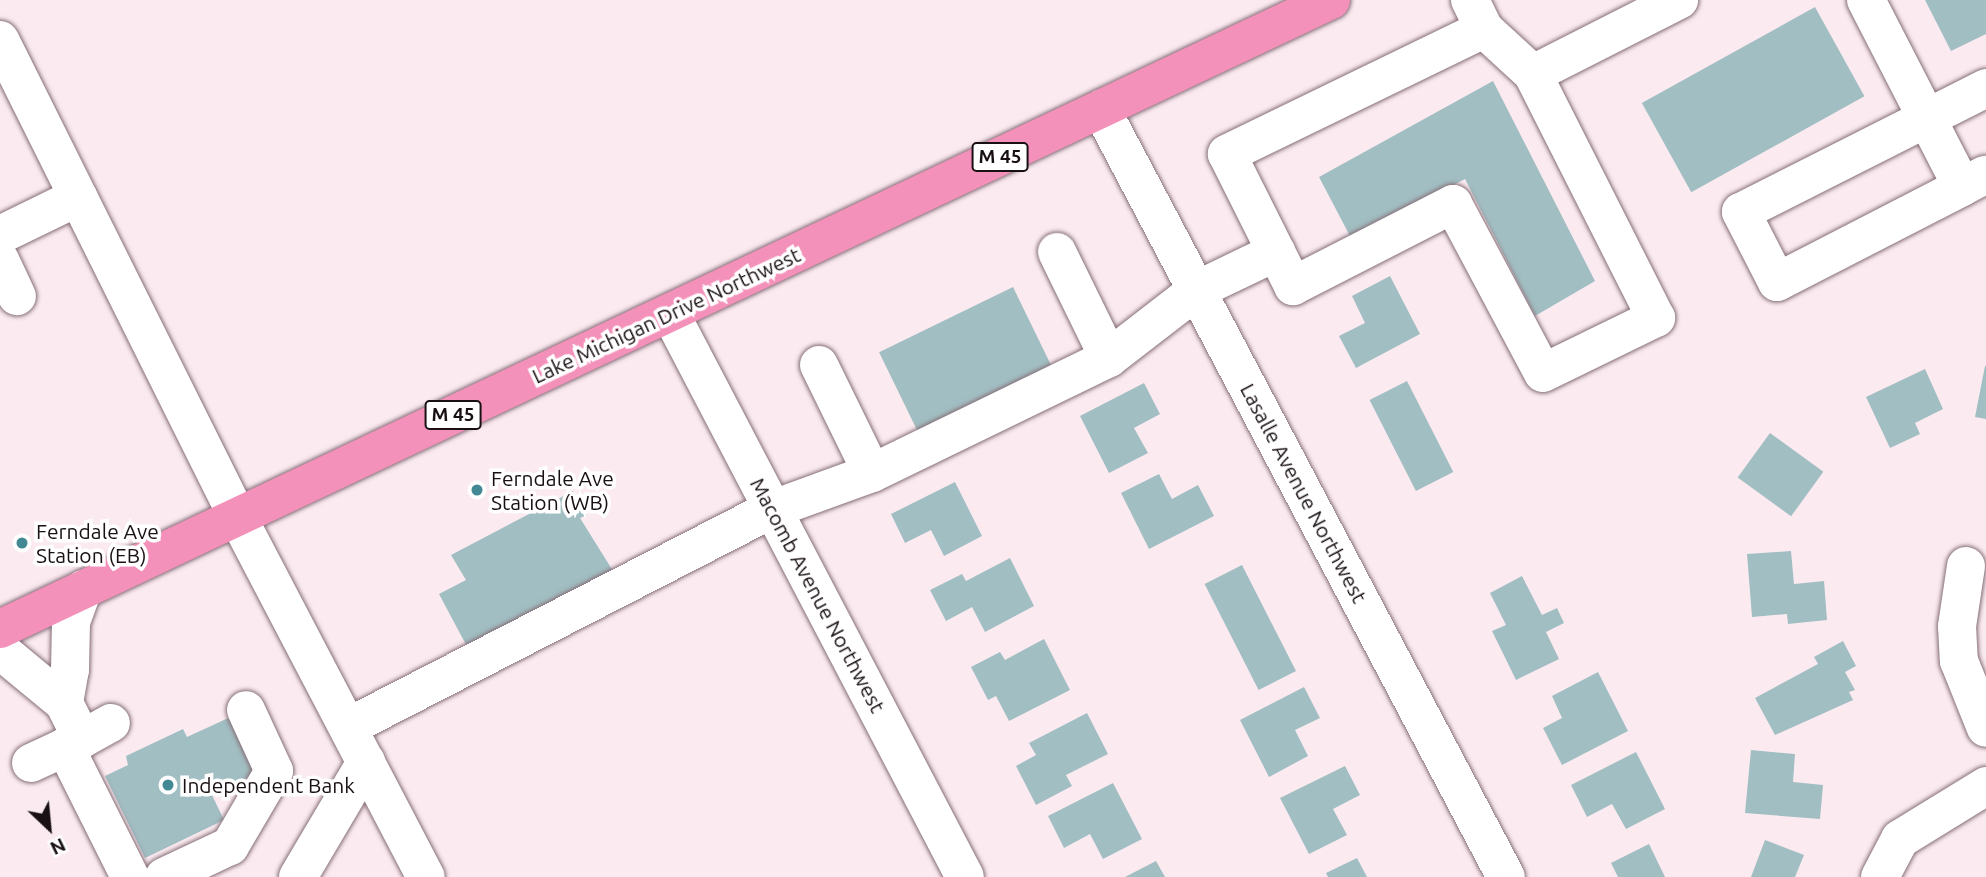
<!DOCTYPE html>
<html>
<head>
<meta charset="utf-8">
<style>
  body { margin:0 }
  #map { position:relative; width:1986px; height:877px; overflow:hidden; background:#fbebf1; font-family:Ubuntu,sans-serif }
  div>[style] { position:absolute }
  .building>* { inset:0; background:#a1bec2; transform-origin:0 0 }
  .roads { filter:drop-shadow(0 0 2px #866e77) drop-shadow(0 0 2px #866e77) }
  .minor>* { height:38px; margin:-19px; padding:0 19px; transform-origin:19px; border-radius:19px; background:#fff }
  .highway>* { height:38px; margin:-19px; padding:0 19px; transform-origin:19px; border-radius:19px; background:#f491ba }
  .dots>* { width:19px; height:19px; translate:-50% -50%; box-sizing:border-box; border:4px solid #fff; border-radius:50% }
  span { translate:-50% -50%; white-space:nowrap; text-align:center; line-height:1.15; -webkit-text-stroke:7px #fff; paint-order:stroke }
  .shield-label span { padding:2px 5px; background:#fff; border:2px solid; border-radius:5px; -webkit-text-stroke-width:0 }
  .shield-label { font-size:19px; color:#191013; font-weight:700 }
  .street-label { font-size:21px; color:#191013 }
  .poi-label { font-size:21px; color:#191013 }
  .left { translate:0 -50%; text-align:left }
  .north { position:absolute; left:14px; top:793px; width:70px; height:70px; -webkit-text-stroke:5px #fff; paint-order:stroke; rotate:154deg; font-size:19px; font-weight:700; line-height:28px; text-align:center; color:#191013 }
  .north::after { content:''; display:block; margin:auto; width:24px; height:32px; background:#191013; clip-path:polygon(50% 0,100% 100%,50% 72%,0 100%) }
</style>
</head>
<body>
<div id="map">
  <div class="building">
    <div style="clip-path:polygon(1925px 0,1986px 0,1986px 34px,1951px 51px)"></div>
    <div style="left:1815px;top:7px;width:102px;height:198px;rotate:61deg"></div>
    <div style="clip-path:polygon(1493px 81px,1595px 281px,1535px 316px,1465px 179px,1351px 238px,1319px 177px)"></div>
    <div style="clip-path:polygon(1390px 276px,1420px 334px,1356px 368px,1339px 336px,1365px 323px,1352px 296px)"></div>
    <div style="left:1013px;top:287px;width:87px;height:149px;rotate:64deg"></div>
    <div style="clip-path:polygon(1985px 366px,1986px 366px,1986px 419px,1975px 417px)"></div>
    <div style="clip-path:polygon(1925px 369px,1943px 409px,1915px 423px,1920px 434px,1890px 448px,1866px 397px)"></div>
    <div style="left:1407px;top:381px;width:102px;height:42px;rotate:63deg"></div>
    <div style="clip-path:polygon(1144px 383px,1160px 414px,1134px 428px,1148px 453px,1109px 473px,1080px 416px)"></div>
    <div style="left:1770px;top:433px;width:66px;height:55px;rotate:36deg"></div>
    <div style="clip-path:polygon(1159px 474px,1172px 499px,1198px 485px,1214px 516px,1149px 549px,1121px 493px)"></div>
    <div style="clip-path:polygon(955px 482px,982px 536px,944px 556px,931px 530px,905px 543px,891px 514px)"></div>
    <div style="clip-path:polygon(573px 491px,587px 515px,580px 518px,618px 579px,472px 656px,439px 594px,466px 580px,451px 555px)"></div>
    <div style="clip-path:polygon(1791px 551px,1794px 584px,1824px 581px,1827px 620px,1788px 624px,1787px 614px,1752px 617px,1747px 554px)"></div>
    <div style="clip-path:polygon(1010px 558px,1034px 606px,985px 632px,972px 607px,946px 621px,930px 590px,962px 574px,966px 581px)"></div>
    <div style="left:1242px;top:565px;width:119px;height:42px;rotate:63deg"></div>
    <div style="clip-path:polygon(1522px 576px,1542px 615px,1557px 608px,1564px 623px,1546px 632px,1559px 659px,1516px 680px,1492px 631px,1506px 625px,1490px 593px)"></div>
    <div style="clip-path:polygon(1044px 639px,1070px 690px,1009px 721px,996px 696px,988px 700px,971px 667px,1000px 652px,1005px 660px)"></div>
    <div style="clip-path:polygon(1843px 641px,1856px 666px,1845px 672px,1855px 690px,1849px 692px,1853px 700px,1775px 735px,1755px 698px,1818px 664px,1814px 657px)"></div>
    <div style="clip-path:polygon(1598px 672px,1628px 731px,1562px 765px,1543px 728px,1562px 718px,1552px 696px)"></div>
    <div style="clip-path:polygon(1304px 687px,1320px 718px,1295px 730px,1308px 756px,1269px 777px,1240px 720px)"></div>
    <div style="clip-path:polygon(1087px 713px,1108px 754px,1066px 775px,1072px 786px,1036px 805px,1016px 766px,1036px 755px,1029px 743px)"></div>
    <div style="clip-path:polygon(237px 714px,265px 770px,211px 793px,224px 820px,145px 858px,105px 776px,128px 765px,126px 756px,183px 729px,187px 737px)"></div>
    <div style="clip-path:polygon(1751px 750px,1795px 754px,1793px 782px,1823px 785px,1820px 819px,1745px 813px)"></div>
    <div style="clip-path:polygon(1636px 752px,1665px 809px,1626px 829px,1612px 804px,1587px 817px,1571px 785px)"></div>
    <div style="clip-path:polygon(1345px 766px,1360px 795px,1333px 809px,1347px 835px,1309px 854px,1280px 798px)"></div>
    <div style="clip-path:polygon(1113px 783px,1142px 839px,1103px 859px,1090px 834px,1064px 848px,1048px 816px)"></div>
    <div style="clip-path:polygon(1765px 840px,1804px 855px,1795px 877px,1751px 877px)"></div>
    <div style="clip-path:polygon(1649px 844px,1665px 877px,1618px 877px,1611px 863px)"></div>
    <div style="clip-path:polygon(1357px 858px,1367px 877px,1328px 877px,1326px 873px)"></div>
    <div style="clip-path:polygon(1156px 861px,1165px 877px,1125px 877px)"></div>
  </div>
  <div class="roads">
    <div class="minor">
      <div style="left:1470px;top:0;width:32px;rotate:64deg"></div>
      <div style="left:1484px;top:29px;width:286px;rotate:154.1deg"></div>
      <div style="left:1227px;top:154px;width:148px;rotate:63.4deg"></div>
      <div style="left:1293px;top:286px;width:180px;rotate:-27.1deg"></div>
      <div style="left:1453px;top:204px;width:191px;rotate:62deg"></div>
      <div style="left:1543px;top:373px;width:126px;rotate:-26deg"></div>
      <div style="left:1656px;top:318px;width:273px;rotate:-116.8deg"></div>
      <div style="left:1533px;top:74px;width:67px;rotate:-137.4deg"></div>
      <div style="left:1866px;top:0;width:210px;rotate:62.8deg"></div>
      <div style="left:1962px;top:187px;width:26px;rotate:-28deg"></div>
      <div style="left:0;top:40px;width:532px;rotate:63.53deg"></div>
      <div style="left:237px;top:516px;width:407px;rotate:62.4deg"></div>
      <div style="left:1533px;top:74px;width:164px;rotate:-26.9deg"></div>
      <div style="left:1101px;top:109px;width:868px;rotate:62.2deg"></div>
      <div style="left:1962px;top:187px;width:208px;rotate:152.8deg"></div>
      <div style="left:1777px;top:282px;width:79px;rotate:-117.2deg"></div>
      <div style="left:1741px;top:212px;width:275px;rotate:-26.8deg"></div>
      <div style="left:0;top:235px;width:87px;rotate:-26deg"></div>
      <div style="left:1057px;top:252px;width:118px;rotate:63.9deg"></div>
      <div style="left:0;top:260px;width:40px;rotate:65deg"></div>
      <div style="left:670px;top:313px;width:636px;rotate:62.39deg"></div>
      <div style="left:819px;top:365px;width:120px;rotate:63.9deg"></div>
      <div style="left:1966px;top:566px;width:61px;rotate:98.5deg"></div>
      <div style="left:1957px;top:626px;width:35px;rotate:87deg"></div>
      <div style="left:1959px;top:661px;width:72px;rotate:68.1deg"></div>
      <div style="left:0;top:650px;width:83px;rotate:39.6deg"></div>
      <div style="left:64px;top:703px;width:40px;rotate:63.4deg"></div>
      <div style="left:82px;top:739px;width:19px;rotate:155deg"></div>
      <div style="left:65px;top:747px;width:145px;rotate:63.4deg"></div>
      <div style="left:64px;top:703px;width:34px;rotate:-80deg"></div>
      <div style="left:70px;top:670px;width:48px;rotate:-88.8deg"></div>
      <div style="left:71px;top:622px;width:35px;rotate:-70deg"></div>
      <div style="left:348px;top:727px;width:478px;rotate:-27.2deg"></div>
      <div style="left:773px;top:509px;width:105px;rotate:-20deg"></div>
      <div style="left:872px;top:473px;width:263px;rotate:-25.9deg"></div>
      <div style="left:1109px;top:358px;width:111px;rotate:-37.7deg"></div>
      <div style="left:1197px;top:290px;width:88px;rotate:-25.7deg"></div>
      <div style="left:82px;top:739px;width:33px;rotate:-29deg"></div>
      <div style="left:31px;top:763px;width:38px;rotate:-25deg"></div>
      <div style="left:164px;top:877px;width:73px;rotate:-25.2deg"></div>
      <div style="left:230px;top:846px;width:87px;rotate:-59.6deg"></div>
      <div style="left:274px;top:771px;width:67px;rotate:-114.7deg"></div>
      <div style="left:298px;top:877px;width:134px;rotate:-59.4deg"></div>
      <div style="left:1880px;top:877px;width:43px;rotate:-62.2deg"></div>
      <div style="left:1900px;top:839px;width:101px;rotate:-31.6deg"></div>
    </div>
    <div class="highway">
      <div style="left:0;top:629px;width:1472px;rotate:-25.29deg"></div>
    </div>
  </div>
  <div class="dots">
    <div style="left:477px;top:490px;background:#438993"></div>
    <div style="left:22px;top:543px;background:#438993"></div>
    <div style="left:168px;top:785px;background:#438993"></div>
  </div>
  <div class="shield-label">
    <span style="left:1000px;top:157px">M 45</span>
    <span style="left:453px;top:415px">M 45</span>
  </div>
  <div class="street-label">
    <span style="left:666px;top:315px;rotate:-25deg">Lake Michigan Drive Northwest</span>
    <span style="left:1304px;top:493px;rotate:62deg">Lasalle Avenue Northwest</span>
    <span style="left:818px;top:595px;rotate:62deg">Macomb Avenue Northwest</span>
  </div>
  <div class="poi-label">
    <span class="left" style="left:491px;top:490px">Ferndale Ave<br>Station (WB)</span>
    <span class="left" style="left:36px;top:543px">Ferndale Ave<br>Station (EB)</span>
    <span class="left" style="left:182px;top:785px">Independent Bank</span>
  </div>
  <div class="north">N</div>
</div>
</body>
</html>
